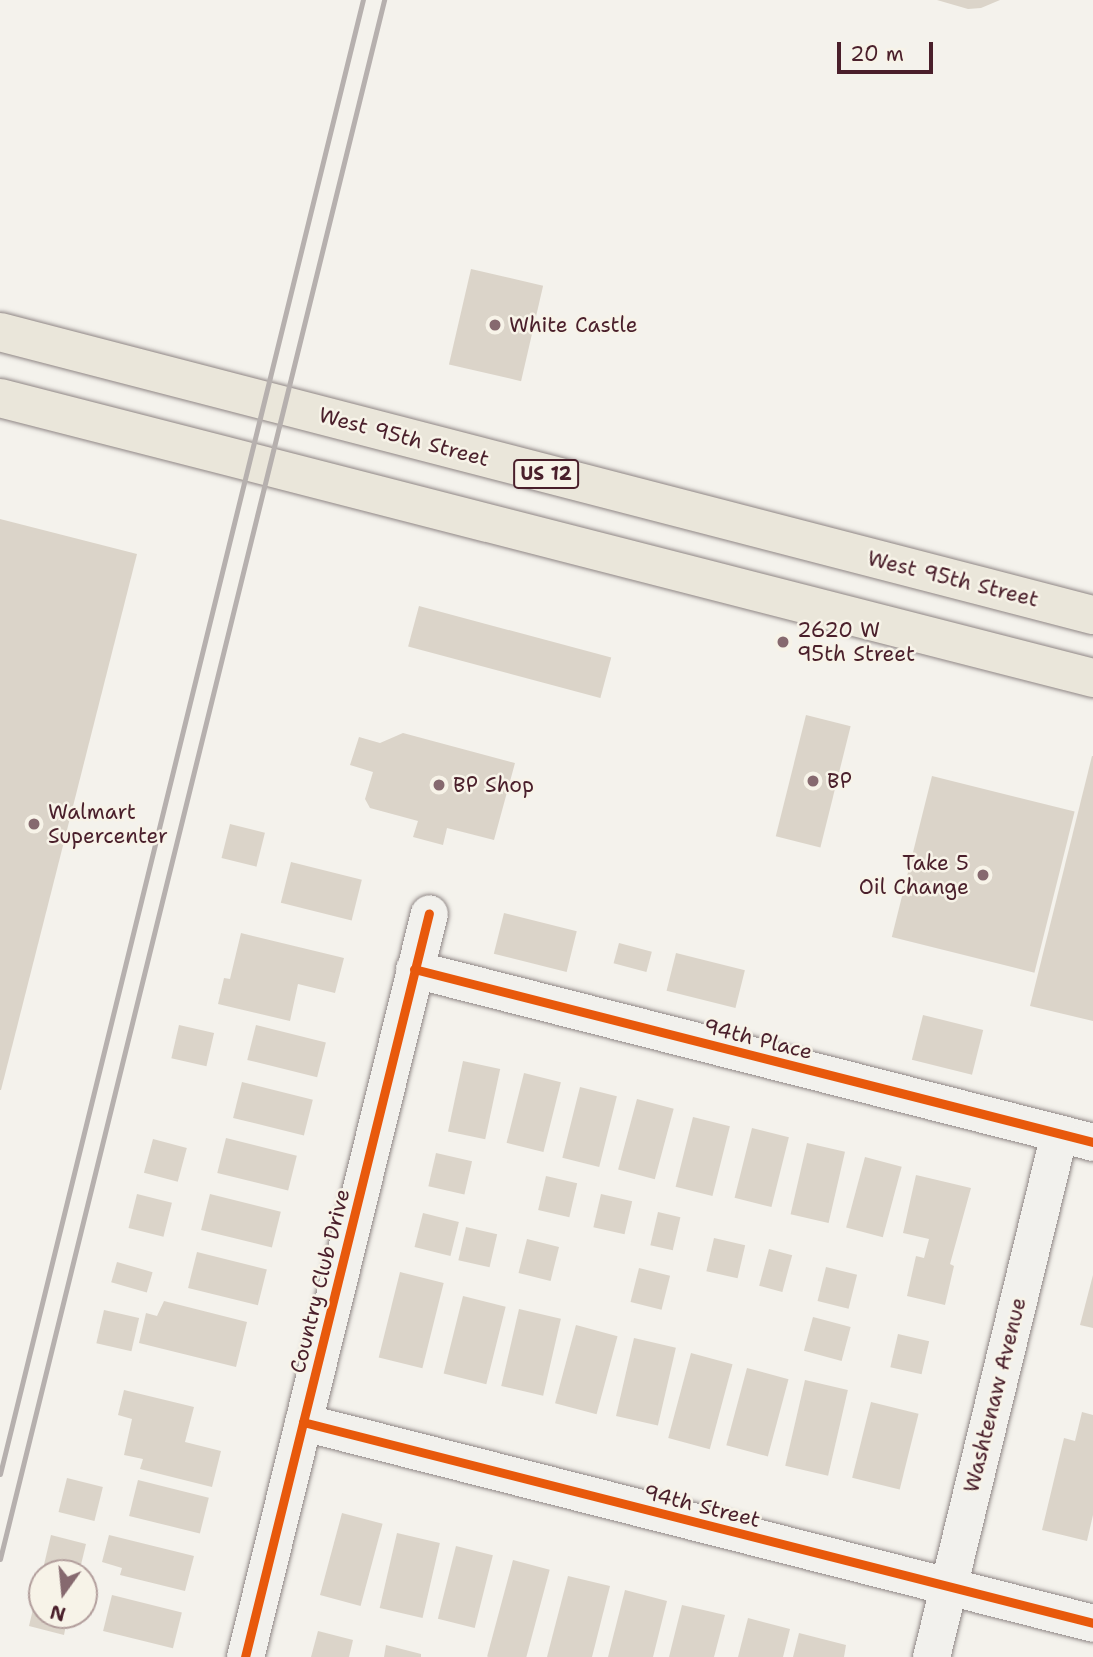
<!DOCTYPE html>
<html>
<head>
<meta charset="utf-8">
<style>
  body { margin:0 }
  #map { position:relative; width:1093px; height:1657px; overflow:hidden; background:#f4f2ec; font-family:"Shantell Sans",sans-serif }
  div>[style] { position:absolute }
  .building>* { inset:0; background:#dbd4c9; transform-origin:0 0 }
  .roads { filter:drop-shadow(0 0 2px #8f8685) drop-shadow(0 0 2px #8f8685) }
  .minor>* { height:37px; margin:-18.5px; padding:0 18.5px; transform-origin:18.5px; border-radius:18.5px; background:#f2f1ed }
  .primary>* { height:38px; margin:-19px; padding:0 19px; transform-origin:19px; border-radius:19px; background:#eae6da }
  .rail>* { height:5px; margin:-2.5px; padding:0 2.5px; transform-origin:2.5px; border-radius:2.5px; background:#b6b0ae }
  .cycleway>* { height:9px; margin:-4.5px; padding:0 4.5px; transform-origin:4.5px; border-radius:4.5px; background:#e8590c }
  .dots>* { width:19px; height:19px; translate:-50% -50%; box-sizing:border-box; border:4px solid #f7f3e8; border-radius:50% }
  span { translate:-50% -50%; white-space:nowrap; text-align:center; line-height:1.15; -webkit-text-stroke:5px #f7f3e8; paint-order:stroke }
  .shield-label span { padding:2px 5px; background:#f7f3e8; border:2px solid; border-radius:5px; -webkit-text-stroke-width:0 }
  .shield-label { font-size:19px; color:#4a1f2b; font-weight:700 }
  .poi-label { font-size:21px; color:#4a1f2b }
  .left { translate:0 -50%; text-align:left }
  .right { translate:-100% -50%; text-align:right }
  .street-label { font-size:21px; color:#4a1f2b }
  .north { position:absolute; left:28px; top:1559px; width:70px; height:70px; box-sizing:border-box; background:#f7f3e8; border:2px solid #b29e9c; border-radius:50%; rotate:195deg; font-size:19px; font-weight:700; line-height:28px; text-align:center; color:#4a1f2b }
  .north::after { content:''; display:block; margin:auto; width:24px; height:32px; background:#86696f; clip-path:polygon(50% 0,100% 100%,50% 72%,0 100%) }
  .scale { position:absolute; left:837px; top:42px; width:96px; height:32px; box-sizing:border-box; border:4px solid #4a1f2b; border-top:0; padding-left:9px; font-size:21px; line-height:24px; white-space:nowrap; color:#4a1f2b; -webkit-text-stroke:5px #f7f3e8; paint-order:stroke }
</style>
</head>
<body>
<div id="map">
  <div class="building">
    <div style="clip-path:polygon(937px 0,1000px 0,981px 8px,968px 9px)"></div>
    <div style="left:471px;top:269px;width:74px;height:98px;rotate:13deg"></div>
    <div style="clip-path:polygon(0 519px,137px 554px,1px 1090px,0 1090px)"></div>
    <div style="left:419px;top:606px;width:199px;height:42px;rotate:15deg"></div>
    <div style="left:806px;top:715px;width:46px;height:125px;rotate:14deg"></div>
    <div style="clip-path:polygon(403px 733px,515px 763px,494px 840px,447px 828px,443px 845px,413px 837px,418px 821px,370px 808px,365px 799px,373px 772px,350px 765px,359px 737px,380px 743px)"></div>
    <div style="clip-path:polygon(1092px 756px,1093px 756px,1093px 1021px,1030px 1006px)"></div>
    <div style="left:932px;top:776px;width:147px;height:166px;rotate:14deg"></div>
    <div style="left:230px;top:824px;width:36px;height:35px;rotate:14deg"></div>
    <div style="left:291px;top:862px;width:73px;height:42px;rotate:14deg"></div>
    <div style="left:504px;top:913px;width:75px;height:42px;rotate:14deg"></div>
    <div style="clip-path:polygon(241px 933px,344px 958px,335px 993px,298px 984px,290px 1021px,218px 1004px,224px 978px,230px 979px)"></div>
    <div style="left:619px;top:943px;width:34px;height:21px;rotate:15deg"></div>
    <div style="left:676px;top:953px;width:71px;height:39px;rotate:14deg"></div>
    <div style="left:923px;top:1015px;width:62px;height:46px;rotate:14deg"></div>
    <div style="left:179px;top:1025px;width:36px;height:34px;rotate:13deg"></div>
    <div style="left:256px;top:1025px;width:72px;height:36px;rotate:14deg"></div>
    <div style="left:463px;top:1061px;width:38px;height:72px;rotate:12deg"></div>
    <div style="left:524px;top:1073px;width:38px;height:72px;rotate:14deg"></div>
    <div style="left:242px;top:1082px;width:73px;height:37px;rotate:14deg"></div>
    <div style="left:580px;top:1087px;width:38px;height:73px;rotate:14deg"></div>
    <div style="left:637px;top:1099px;width:38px;height:73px;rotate:15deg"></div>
    <div style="left:693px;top:1117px;width:38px;height:72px;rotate:14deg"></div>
    <div style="left:752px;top:1128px;width:38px;height:72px;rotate:14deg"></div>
    <div style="left:226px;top:1138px;width:73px;height:36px;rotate:14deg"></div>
    <div style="left:153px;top:1139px;width:35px;height:35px;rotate:15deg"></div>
    <div style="left:807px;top:1143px;width:39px;height:73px;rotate:13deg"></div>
    <div style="left:436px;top:1153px;width:37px;height:34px;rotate:13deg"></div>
    <div style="left:865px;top:1157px;width:38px;height:73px;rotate:15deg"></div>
    <div style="clip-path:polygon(916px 1175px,971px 1188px,950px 1264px,954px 1266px,945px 1305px,907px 1296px,916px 1256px,924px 1258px,929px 1239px,903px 1233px)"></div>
    <div style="left:546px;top:1176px;width:32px;height:35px;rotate:13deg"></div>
    <div style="left:137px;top:1194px;width:36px;height:35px;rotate:14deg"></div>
    <div style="left:210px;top:1194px;width:73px;height:37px;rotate:14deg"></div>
    <div style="left:601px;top:1194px;width:32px;height:34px;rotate:13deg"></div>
    <div style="left:658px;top:1212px;width:23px;height:34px;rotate:13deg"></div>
    <div style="left:423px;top:1213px;width:37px;height:35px;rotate:14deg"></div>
    <div style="left:466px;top:1227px;width:32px;height:34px;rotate:13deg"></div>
    <div style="left:714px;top:1238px;width:32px;height:34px;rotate:13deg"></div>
    <div style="left:527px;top:1239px;width:33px;height:35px;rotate:14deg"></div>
    <div style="left:769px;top:1249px;width:24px;height:38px;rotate:15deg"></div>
    <div style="left:197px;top:1252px;width:72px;height:37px;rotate:14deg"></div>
    <div style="left:117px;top:1262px;width:37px;height:21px;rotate:16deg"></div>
    <div style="left:826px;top:1267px;width:32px;height:35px;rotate:14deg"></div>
    <div style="left:639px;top:1268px;width:32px;height:35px;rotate:14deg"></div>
    <div style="left:400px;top:1272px;width:45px;height:88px;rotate:14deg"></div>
    <div style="clip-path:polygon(1093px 1275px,1093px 1328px,1080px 1325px)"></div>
    <div style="left:463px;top:1296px;width:44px;height:80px;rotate:14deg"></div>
    <div style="clip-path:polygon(164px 1301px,247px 1322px,236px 1367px,139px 1343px,146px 1313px,157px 1316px)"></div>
    <div style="left:519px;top:1309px;width:43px;height:79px;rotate:13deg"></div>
    <div style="left:104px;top:1310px;width:36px;height:34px;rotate:13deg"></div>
    <div style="left:813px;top:1317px;width:39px;height:35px;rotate:15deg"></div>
    <div style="left:576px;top:1325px;width:43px;height:81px;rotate:15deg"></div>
    <div style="left:898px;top:1334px;width:32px;height:34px;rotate:13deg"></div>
    <div style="left:634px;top:1338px;width:43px;height:80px;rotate:13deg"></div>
    <div style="left:691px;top:1353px;width:43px;height:88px;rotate:15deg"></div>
    <div style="left:747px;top:1368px;width:43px;height:80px;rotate:15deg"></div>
    <div style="left:805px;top:1380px;width:44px;height:88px;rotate:13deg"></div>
    <div style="clip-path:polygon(124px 1390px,194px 1407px,185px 1442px,221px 1451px,212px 1487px,140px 1469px,143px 1459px,124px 1455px,132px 1419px,118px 1415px)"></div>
    <div style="left:871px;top:1402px;width:49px;height:78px;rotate:14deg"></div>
    <div style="clip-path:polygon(1082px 1412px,1093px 1415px,1093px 1515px,1087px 1541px,1042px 1530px,1064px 1438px,1075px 1441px)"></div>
    <div style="left:67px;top:1478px;width:37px;height:35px;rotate:14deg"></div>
    <div style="left:138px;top:1480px;width:73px;height:37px;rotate:14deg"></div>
    <div style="left:342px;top:1513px;width:42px;height:85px;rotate:15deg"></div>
    <div style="left:397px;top:1533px;width:44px;height:77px;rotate:13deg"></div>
    <div style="clip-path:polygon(51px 1535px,86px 1544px,79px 1573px,43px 1569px)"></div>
    <div style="clip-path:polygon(109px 1535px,194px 1556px,185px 1591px,120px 1575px,122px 1568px,102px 1562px)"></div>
    <div style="left:456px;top:1546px;width:38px;height:75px;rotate:14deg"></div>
    <div style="left:513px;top:1560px;width:38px;height:100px;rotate:15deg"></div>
    <div style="clip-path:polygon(568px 1576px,610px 1586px,592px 1657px,547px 1657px)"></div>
    <div style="clip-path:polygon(625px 1590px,667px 1601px,653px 1657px,608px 1657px)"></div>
    <div style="clip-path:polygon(37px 1592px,42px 1593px,42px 1615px,68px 1615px,64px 1635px,29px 1626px)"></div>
    <div style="left:112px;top:1595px;width:72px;height:37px;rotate:14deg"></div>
    <div style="clip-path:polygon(682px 1605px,725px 1615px,714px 1657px,669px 1657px)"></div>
    <div style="clip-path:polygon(748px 1618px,790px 1629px,783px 1657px,738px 1657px)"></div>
    <div style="clip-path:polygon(318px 1631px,353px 1640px,349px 1657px,311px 1657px)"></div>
    <div style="clip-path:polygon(799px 1633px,846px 1645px,844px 1657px,793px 1657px)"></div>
    <div style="clip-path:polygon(386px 1645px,421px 1654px,421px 1657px,384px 1657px)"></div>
  </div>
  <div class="roads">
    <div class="minor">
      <div style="left:414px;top:969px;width:701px;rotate:14.29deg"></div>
      <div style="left:303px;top:1422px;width:815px;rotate:14.27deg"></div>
      <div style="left:245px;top:1657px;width:766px;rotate:-76.11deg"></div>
      <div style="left:931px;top:1657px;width:539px;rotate:-76.27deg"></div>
    </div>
    <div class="primary">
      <div style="left:0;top:332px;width:1129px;rotate:14.52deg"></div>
      <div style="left:0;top:398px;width:1128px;rotate:14.37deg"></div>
    </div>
  </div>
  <div class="rail">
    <div style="left:0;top:1474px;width:1518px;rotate:-76.17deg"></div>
    <div style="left:0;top:1559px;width:1606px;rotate:-76.16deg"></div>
  </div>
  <div class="cycleway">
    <div style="left:414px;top:969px;width:701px;rotate:14.29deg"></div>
    <div style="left:303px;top:1422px;width:815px;rotate:14.27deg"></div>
    <div style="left:245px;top:1657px;width:766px;rotate:-76.11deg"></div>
  </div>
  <div class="dots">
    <div style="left:495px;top:325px;background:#86696f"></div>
    <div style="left:783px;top:642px;background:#86696f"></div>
    <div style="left:813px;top:781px;background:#86696f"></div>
    <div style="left:439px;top:785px;background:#86696f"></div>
    <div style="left:34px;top:824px;background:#86696f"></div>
    <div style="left:983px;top:875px;background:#86696f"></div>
  </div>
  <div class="shield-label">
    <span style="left:546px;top:474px">US 12</span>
  </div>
  <div class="poi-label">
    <span class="left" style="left:509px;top:325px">White Castle</span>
    <span class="left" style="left:797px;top:642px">2620 W<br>95th Street</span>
    <span class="left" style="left:827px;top:781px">BP</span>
    <span class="left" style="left:453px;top:785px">BP Shop</span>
    <span class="left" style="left:48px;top:824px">Walmart<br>Supercenter</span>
    <span class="right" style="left:969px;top:875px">Take 5<br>Oil Change</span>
  </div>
  <div class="street-label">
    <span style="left:404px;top:437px;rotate:15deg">West 95th Street</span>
    <span style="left:953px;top:579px;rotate:14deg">West 95th Street</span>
    <span style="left:758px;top:1039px;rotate:14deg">94th Place</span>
    <span style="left:320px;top:1281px;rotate:-76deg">Country Club Drive</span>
    <span style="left:995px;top:1395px;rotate:-76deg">Washtenaw Avenue</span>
    <span style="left:702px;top:1506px;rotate:14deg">94th Street</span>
  </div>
  <div class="north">N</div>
  <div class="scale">20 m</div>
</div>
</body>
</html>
